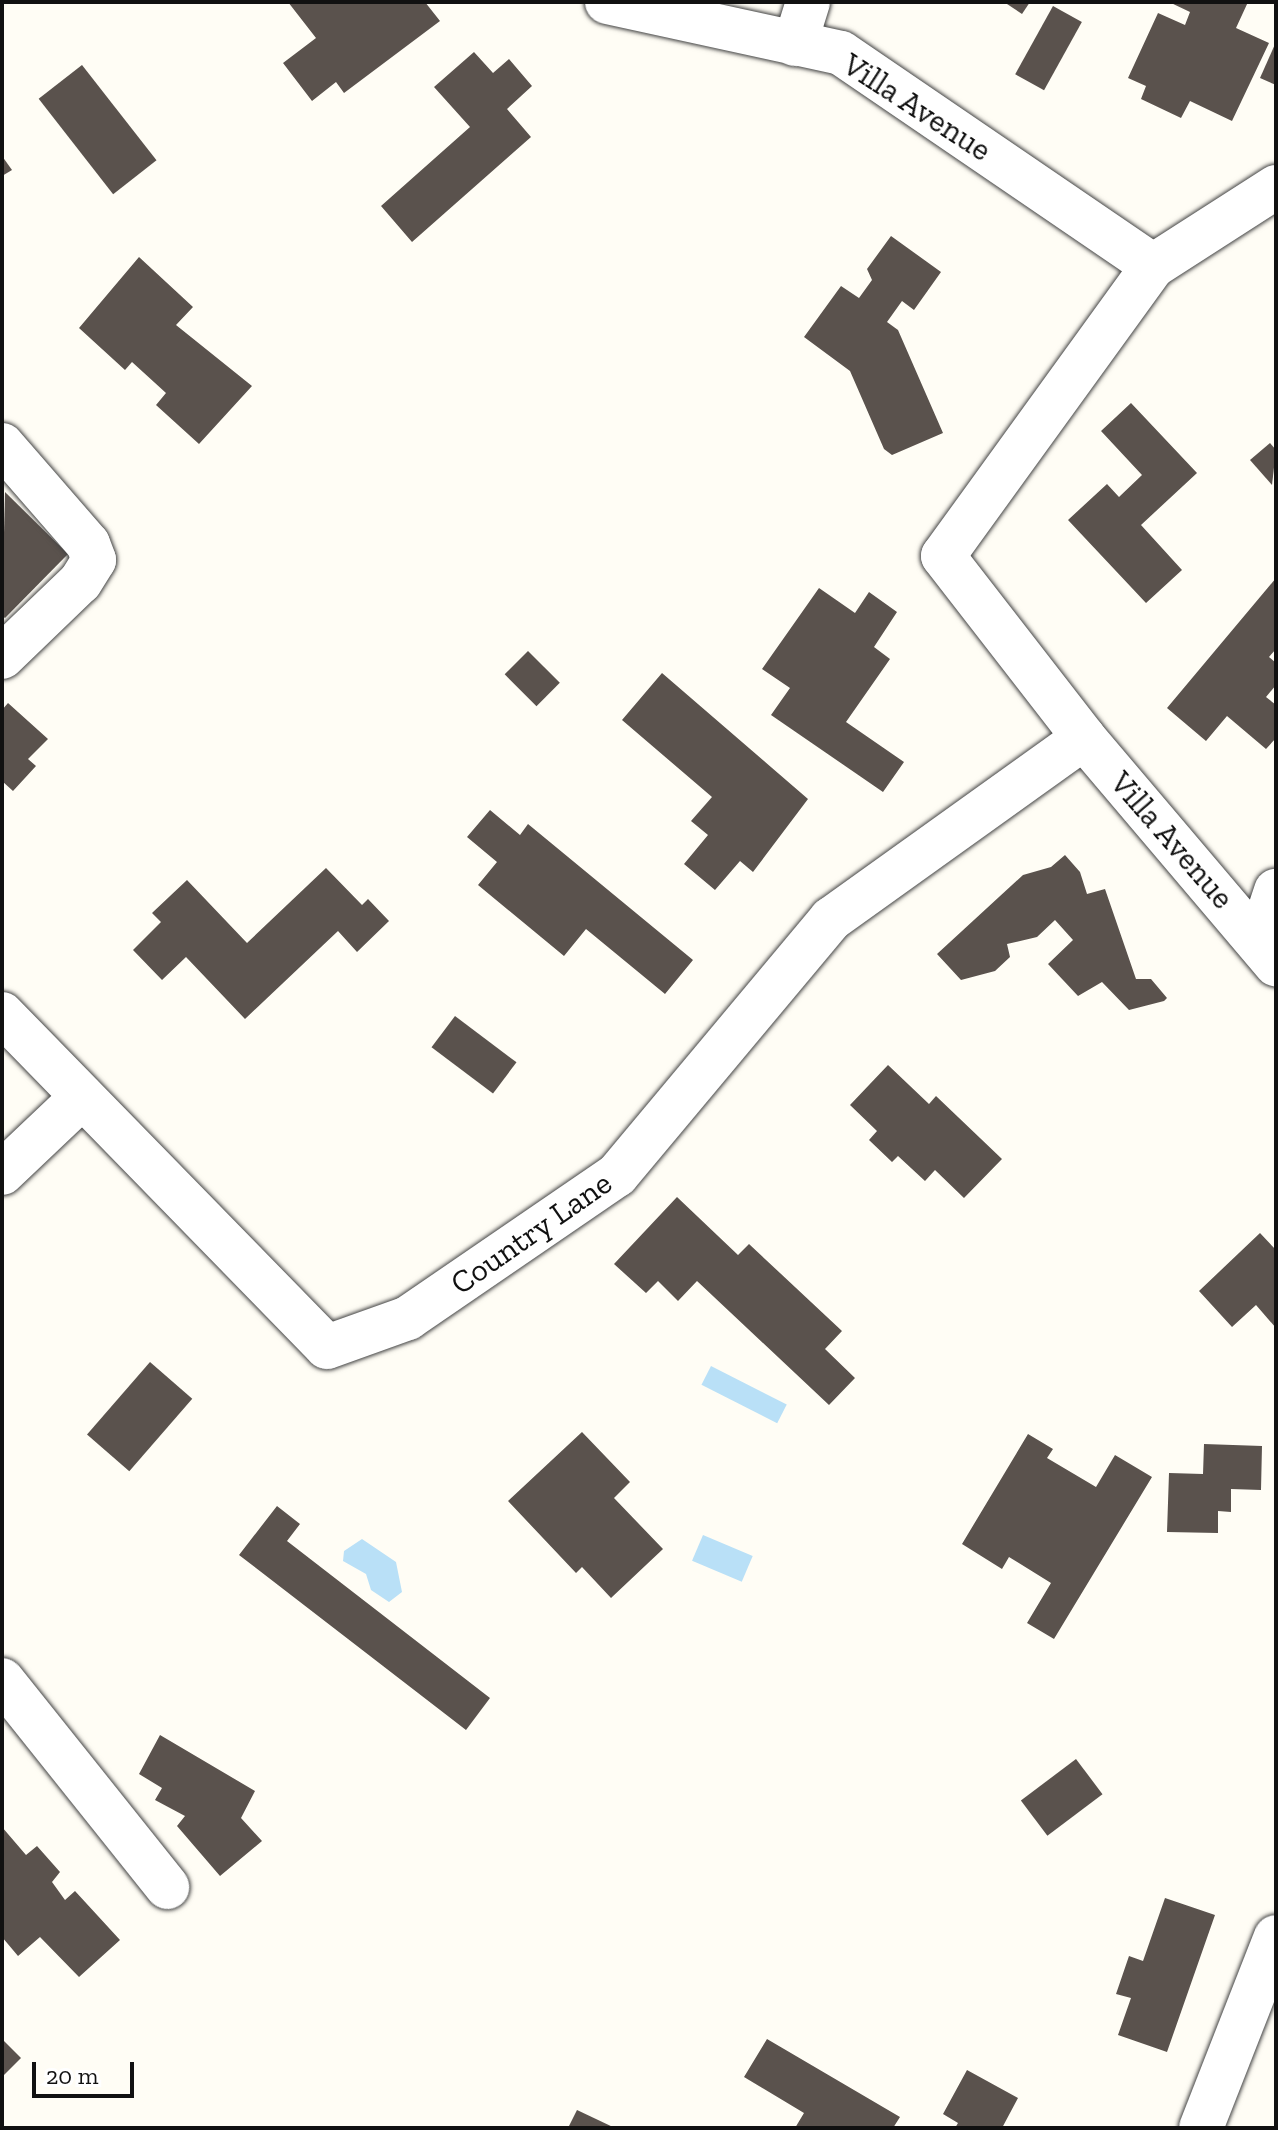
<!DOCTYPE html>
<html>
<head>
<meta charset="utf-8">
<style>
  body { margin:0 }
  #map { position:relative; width:1278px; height:2130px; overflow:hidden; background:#fffdf5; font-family:"Zilla Slab",serif }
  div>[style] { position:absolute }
  .water>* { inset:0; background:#b9e0f7; transform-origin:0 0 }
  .building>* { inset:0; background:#5a524d; transform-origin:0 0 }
  .roads { filter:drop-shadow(0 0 2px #444) drop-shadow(0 0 2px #444) }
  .minor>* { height:44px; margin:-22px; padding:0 22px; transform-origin:22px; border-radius:22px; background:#fff }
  span { translate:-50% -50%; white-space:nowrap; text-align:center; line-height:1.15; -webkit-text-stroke:8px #fff; paint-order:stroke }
  .street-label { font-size:32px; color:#111 }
  .frame { position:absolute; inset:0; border:4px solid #111; pointer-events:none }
  .scale { position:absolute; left:32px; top:2062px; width:102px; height:36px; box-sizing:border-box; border:4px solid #111; border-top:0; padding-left:10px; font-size:24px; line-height:28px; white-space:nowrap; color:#111; -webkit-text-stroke:6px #fff; paint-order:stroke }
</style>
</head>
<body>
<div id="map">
  <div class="water">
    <div style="left:711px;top:1366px;width:85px;height:21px;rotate:27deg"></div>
    <div style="left:703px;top:1535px;width:54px;height:28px;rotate:23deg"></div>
    <div style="clip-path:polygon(362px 1539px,396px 1562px,402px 1592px,389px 1602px,371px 1590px,366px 1574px,343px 1561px,344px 1551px)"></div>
  </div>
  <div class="building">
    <div style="clip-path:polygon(288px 2px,425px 2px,440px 21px,344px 93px,336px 82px,312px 101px,283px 63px,316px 38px)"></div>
    <div style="clip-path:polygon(1004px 2px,1030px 2px,1022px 14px)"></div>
    <div style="clip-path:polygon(1169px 2px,1248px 2px,1236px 28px,1269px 43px,1232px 121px,1190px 101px,1181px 118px,1141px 99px,1146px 86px,1128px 78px,1158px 13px,1185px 25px,1190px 12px)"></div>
    <div style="left:1053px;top:6px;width:33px;height:78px;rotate:29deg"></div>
    <div style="clip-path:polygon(1276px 42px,1276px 85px,1260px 78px)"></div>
    <div style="clip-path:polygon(474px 52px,493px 73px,509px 59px,532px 86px,507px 109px,531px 137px,412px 242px,381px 206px,470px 127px,434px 87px)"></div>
    <div style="left:82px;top:65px;width:121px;height:55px;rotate:52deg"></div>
    <div style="clip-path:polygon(2px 156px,12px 170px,2px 176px)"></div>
    <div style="clip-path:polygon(891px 236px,941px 272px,914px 310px,902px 301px,887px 322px,898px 330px,943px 433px,892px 455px,884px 449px,850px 371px,804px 337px,841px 286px,859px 298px,872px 280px,867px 269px)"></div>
    <div style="clip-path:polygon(139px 257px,193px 307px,176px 325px,252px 386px,199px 444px,156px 405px,166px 393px,132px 362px,125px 370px,79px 328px)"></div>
    <div style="clip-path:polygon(1131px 403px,1197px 473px,1141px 525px,1182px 570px,1146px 603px,1068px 520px,1107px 484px,1119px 497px,1142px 475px,1101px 431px)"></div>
    <div style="clip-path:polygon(1270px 443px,1276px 450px,1272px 485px,1250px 460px)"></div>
    <div style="clip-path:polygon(5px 492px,68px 554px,5px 618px,2px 616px)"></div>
    <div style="clip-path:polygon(1276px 578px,1276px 649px,1269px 657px,1276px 663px,1276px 685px,1266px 697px,1276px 705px,1276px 738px,1266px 749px,1227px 716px,1206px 741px,1167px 708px)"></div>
    <div style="clip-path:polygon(819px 588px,855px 613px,869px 592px,897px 612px,874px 647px,890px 659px,846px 722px,904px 762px,883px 792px,771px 715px,790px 688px,762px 669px)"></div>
    <div style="left:528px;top:651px;width:45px;height:33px;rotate:45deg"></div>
    <div style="clip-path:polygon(662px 673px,808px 799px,753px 872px,740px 861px,715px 890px,684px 864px,708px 835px,691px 821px,712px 797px,622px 720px)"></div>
    <div style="clip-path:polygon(8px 703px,48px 739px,28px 759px,36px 766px,13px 791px,2px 781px,2px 710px)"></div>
    <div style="clip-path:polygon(490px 810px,520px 835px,528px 824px,693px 960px,665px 994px,586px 929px,564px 956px,478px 885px,497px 862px,467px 837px)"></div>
    <div style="clip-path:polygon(1065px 855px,1080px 872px,1087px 894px,1105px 889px,1136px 979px,1151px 979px,1167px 998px,1164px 1001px,1129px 1010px,1102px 982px,1078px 996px,1048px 964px,1073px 940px,1055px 920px,1037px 937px,1007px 944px,1010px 957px,995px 971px,961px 980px,937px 954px,1023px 875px,1051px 867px)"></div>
    <div style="clip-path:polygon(326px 868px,362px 905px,368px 899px,389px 921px,357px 952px,338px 931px,245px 1019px,186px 957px,162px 980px,133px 950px,161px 922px,152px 913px,187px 880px,247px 943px)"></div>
    <div style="left:455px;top:1016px;width:77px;height:39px;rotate:37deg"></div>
    <div style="clip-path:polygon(888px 1065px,929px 1104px,936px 1096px,1002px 1159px,964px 1198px,935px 1170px,925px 1181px,898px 1156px,892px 1162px,869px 1140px,877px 1131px,850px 1105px)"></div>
    <div style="clip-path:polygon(677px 1197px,738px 1255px,749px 1244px,842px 1331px,825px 1349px,855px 1378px,829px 1405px,697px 1281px,678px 1301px,658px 1281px,646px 1293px,614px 1264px)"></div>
    <div style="clip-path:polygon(1260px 1233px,1276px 1250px,1276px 1328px,1256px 1305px,1232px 1327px,1199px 1291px)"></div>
    <div style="left:150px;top:1362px;width:56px;height:96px;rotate:41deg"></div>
    <div style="clip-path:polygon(582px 1432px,630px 1482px,614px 1498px,663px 1549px,611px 1598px,582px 1567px,576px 1573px,508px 1501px)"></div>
    <div style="clip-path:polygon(1028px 1434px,1053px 1449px,1047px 1458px,1096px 1487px,1115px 1455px,1152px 1477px,1054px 1639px,1027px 1623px,1051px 1583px,1009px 1557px,1002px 1569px,962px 1544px)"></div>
    <div style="clip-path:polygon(1204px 1444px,1262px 1446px,1261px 1490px,1231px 1489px,1231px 1512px,1218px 1511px,1218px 1533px,1167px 1532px,1169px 1473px,1203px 1474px)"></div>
    <div style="clip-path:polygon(277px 1506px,300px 1524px,287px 1541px,490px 1698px,466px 1730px,239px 1555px)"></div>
    <div style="clip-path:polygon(160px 1735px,255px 1791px,241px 1818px,262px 1841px,220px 1876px,177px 1826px,185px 1816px,155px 1800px,162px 1788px,139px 1774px)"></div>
    <div style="left:1076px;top:1759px;width:44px;height:69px;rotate:53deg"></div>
    <div style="clip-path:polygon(2px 1827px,26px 1855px,37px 1846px,60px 1872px,52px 1882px,65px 1900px,75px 1891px,120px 1940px,79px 1977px,40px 1937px,18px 1956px,2px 1937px)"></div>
    <div style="clip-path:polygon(1165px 1898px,1215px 1915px,1167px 2052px,1118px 2035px,1131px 1998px,1116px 1994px,1129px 1956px,1143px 1961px)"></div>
    <div style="clip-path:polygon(2px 2039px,21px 2058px,2px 2077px)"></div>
    <div style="clip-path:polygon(767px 2039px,900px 2117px,893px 2128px,795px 2128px,804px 2113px,744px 2077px)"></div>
    <div style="clip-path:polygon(967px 2070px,1018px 2098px,1002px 2128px,955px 2128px,958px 2123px,943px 2114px)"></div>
    <div style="clip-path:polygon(577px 2110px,615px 2128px,568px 2128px)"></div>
  </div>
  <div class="roads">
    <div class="minor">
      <div style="left:607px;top:2px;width:239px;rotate:12.3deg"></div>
      <div style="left:841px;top:53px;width:378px;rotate:34.3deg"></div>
      <div style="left:795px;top:44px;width:44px;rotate:-72.8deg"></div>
      <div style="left:1276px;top:187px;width:146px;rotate:147.3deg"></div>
      <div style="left:1153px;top:266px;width:358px;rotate:125.9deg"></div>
      <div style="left:943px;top:556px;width:230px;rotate:52.2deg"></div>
      <div style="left:1084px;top:738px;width:297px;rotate:49.7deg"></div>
      <div style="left:2px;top:445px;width:131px;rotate:49deg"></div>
      <div style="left:88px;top:544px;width:17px;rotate:69deg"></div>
      <div style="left:94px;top:560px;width:26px;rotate:122deg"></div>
      <div style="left:80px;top:582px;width:108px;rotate:136.1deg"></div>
      <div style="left:1259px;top:942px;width:54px;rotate:-71.6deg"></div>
      <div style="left:2px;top:1014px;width:465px;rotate:45.7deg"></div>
      <div style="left:327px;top:1347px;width:86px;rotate:-19.7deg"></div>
      <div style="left:408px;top:1318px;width:253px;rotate:-34.4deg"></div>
      <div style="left:617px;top:1175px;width:334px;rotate:-50.1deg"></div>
      <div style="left:831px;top:919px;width:311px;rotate:-35.6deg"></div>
      <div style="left:2px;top:1173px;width:109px;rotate:-43.5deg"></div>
      <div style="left:2px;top:1680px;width:265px;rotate:51.4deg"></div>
      <div style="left:1201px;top:2128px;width:205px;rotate:-68.6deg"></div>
    </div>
  </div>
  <div class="street-label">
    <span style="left:917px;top:107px;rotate:33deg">Villa Avenue</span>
    <span style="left:1172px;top:840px;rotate:49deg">Villa Avenue</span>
    <span style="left:531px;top:1233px;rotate:-35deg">Country Lane</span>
  </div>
  <div class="frame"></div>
  <div class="scale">20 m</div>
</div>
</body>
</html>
